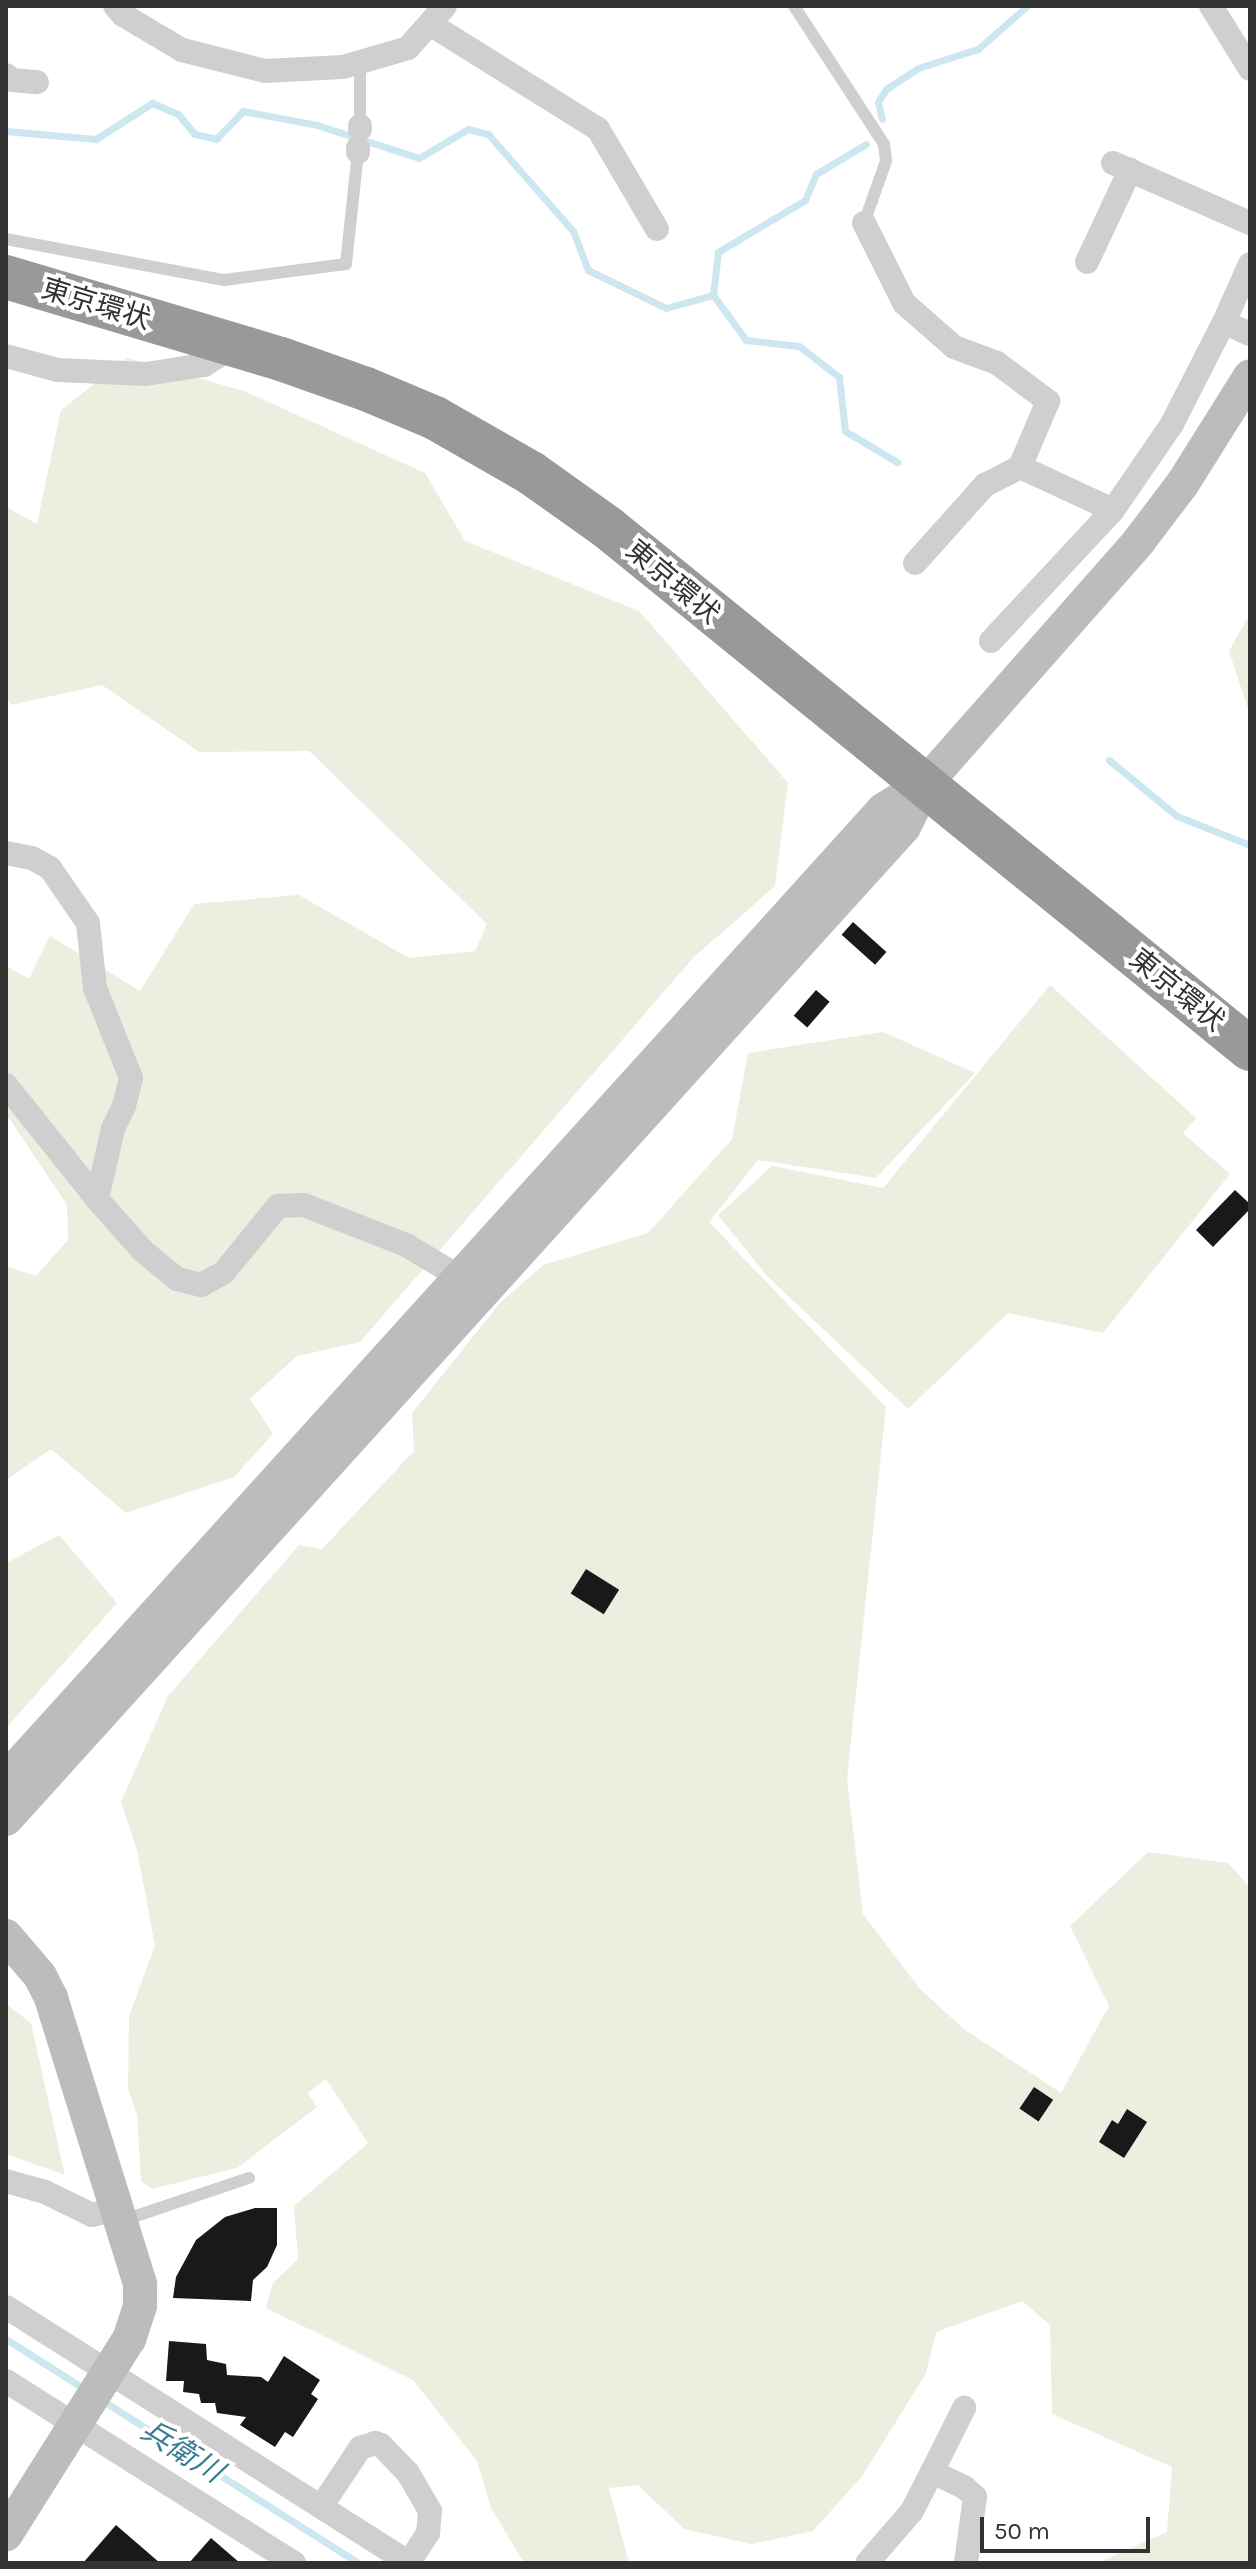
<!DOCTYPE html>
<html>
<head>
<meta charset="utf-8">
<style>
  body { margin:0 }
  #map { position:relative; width:1256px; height:2569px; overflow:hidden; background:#fff; font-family:Karla,"Noto Sans JP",sans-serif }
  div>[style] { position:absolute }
  .green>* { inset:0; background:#eaefe0 }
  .stream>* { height:7px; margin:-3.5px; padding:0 3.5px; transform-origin:3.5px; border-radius:3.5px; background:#cce7ef }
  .building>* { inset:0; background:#191919; transform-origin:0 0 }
  .lane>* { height:12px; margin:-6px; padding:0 6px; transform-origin:6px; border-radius:6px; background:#cfcfcf }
  .street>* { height:24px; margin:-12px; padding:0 12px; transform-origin:12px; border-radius:12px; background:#cfcfcf }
  .secondary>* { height:34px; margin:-17px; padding:0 17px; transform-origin:17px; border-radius:17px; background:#bcbcbc }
  .highway>* { height:44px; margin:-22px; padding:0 22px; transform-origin:22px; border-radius:22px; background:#999 }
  span { translate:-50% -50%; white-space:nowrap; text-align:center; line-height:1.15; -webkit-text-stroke:8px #fff; paint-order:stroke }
  .street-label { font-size:28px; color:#323232 }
  .water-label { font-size:30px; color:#387e93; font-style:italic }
  .frame { position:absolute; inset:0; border:8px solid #323232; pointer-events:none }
  .scale { position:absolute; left:980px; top:2517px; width:170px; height:36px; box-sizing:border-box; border:4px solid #323232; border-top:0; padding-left:10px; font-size:24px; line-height:28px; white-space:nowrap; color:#323232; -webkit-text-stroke:6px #fff; paint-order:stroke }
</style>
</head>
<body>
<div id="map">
  <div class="green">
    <div style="clip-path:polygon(127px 358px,244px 391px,425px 473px,465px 541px,639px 611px,788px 783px,775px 886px,694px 957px,360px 1342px,297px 1356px,250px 1399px,273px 1434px,234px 1477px,126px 1513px,51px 1449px,6px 1480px,6px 1266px,36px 1276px,68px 1240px,67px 1205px,9px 1118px,6px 1120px,6px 966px,29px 979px,50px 936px,140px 991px,194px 904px,299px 895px,409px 958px,475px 951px,487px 924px,309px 751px,199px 752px,102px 685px,11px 705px,6px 697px,6px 507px,37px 524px,61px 410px)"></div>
    <div style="clip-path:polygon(1250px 614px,1250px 715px,1229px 651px)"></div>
    <div style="clip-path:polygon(1050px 985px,1196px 1118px,1183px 1133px,1230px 1174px,1103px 1333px,1008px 1313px,908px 1409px,768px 1277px,718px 1215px,772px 1166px,883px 1188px)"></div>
    <div style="clip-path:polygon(883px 1032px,975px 1073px,876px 1178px,758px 1160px,709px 1222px,886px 1407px,847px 1779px,863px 1914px,920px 1989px,964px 2029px,1061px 2093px,1109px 2006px,1070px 1926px,1148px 1852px,1228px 1863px,1250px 1887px,1250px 2563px,1097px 2563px,1167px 2532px,1172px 2467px,1052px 2414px,1050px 2325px,1022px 2301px,936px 2332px,926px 2373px,863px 2475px,813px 2531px,751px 2544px,684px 2529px,638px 2485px,609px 2488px,629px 2563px,524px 2563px,491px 2508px,477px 2461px,413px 2380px,266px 2308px,273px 2283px,298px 2259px,294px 2206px,368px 2143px,326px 2079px,308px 2093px,317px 2107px,237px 2168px,152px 2189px,141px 2181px,137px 2115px,128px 2089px,129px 2016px,155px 1946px,137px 1850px,121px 1802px,168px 1696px,299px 1545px,322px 1549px,414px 1451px,412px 1413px,500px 1303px,543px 1265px,648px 1233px,732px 1139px,748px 1053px)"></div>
    <div style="clip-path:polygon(59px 1535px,117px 1603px,6px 1728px,6px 1563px)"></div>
    <div style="clip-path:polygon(6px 2004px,31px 2023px,65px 2175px,6px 2154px)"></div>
  </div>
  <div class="stream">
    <div style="left:882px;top:119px;width:17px;rotate:-103deg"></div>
    <div style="left:878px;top:102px;width:15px;rotate:-58deg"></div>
    <div style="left:886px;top:89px;width:38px;rotate:-33deg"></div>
    <div style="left:918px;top:68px;width:63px;rotate:-17.6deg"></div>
    <div style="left:978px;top:49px;width:65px;rotate:-41.3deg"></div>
    <div style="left:6px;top:131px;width:90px;rotate:5.1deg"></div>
    <div style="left:96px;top:139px;width:67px;rotate:-32.7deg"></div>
    <div style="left:152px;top:103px;width:28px;rotate:23deg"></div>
    <div style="left:178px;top:114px;width:26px;rotate:50deg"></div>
    <div style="left:195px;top:134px;width:22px;rotate:13deg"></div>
    <div style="left:216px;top:139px;width:39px;rotate:-46deg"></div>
    <div style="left:243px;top:111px;width:75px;rotate:10.7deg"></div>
    <div style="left:317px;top:125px;width:107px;rotate:17.9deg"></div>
    <div style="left:419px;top:158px;width:57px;rotate:-30.6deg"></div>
    <div style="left:468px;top:129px;width:21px;rotate:14deg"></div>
    <div style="left:488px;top:134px;width:129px;rotate:48.8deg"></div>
    <div style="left:573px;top:231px;width:42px;rotate:69deg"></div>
    <div style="left:588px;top:270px;width:87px;rotate:26deg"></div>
    <div style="left:666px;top:308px;width:49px;rotate:-15.5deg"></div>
    <div style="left:713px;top:295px;width:56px;rotate:53.7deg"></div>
    <div style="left:746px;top:340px;width:53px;rotate:6.5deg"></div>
    <div style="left:799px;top:346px;width:51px;rotate:37.8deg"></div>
    <div style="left:839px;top:377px;width:54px;rotate:83.7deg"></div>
    <div style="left:845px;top:431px;width:61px;rotate:30.8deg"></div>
    <div style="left:713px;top:295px;width:43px;rotate:-83.4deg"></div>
    <div style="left:718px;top:252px;width:101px;rotate:-30.9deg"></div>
    <div style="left:805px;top:200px;width:28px;rotate:-67deg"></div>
    <div style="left:816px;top:174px;width:58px;rotate:-31deg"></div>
    <div style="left:1109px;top:760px;width:88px;rotate:39.5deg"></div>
    <div style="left:1177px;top:816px;width:79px;rotate:21.7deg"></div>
    <div style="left:6px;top:2339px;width:95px;rotate:32.5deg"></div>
    <div style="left:100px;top:2399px;width:306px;rotate:32.4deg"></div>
  </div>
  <div class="building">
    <div style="left:853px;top:922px;width:45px;height:17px;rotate:42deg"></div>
    <div style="left:816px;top:990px;width:18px;height:34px;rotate:41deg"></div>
    <div style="clip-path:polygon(1235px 1190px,1250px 1204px,1250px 1209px,1213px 1247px,1196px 1230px)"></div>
    <div style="left:586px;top:1569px;width:39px;height:29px;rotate:32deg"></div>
    <div style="left:1034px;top:2087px;width:23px;height:26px;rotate:34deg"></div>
    <div style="clip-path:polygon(1127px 2109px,1147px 2122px,1124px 2158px,1099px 2142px,1112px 2120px,1118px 2124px)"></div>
    <div style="clip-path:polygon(255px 2208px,277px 2208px,277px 2245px,267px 2267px,253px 2280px,251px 2301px,173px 2298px,176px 2277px,196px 2240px,225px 2217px)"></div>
    <div style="clip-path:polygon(169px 2341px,206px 2344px,207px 2360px,226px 2364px,227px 2375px,261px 2377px,268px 2382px,284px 2356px,320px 2380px,311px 2394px,318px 2399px,293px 2437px,285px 2432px,275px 2447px,240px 2425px,246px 2417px,217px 2413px,215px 2403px,201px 2403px,199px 2394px,183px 2392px,184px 2381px,166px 2381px)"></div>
    <div style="clip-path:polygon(116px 2525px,160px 2563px,83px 2563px)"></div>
    <div style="clip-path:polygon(211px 2538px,240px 2563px,189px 2563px)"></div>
  </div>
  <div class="lane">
    <div style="left:794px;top:6px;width:165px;rotate:56.9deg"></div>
    <div style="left:884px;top:144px;width:17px;rotate:83deg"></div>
    <div style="left:886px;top:161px;width:66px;rotate:109.5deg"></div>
    <div style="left:360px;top:126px;width:63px;rotate:-90deg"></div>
    <div style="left:6px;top:239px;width:222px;rotate:10.7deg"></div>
    <div style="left:224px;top:280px;width:123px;rotate:-7.5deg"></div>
    <div style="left:346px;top:264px;width:113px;rotate:-83.9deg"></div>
    <div style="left:124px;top:2220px;width:132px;rotate:-18.6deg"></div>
  </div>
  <div class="street">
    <div style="left:115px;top:6px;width:12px;rotate:48deg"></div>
    <div style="left:123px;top:15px;width:69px;rotate:30.7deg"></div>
    <div style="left:182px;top:50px;width:86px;rotate:14.2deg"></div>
    <div style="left:265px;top:71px;width:78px;rotate:-2.9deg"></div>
    <div style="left:343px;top:67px;width:68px;rotate:-16.3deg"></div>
    <div style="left:408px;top:48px;width:56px;rotate:-48.6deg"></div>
    <div style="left:1211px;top:6px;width:74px;rotate:58.2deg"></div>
    <div style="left:430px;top:24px;width:198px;rotate:32deg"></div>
    <div style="left:598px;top:129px;width:116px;rotate:59.5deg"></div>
    <div style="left:6px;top:75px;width:8px;rotate:40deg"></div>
    <div style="left:12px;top:80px;width:25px;rotate:5deg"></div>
    <div style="left:360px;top:126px;width:3px;rotate:90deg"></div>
    <div style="left:358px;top:152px;width:4px;rotate:-90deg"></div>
    <div style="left:1113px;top:163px;width:150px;rotate:23.7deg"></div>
    <div style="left:864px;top:223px;width:89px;rotate:63.4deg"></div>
    <div style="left:904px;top:303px;width:67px;rotate:41.3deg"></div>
    <div style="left:954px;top:347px;width:46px;rotate:20.4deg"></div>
    <div style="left:997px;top:363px;width:64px;rotate:36.7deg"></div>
    <div style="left:1048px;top:401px;width:72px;rotate:113deg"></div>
    <div style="left:1020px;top:467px;width:102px;rotate:24.8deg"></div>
    <div style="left:1113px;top:510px;width:104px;rotate:-55.5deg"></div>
    <div style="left:1172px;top:424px;width:114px;rotate:-63deg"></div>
    <div style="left:1087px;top:262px;width:102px;rotate:-64.9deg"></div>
    <div style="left:1250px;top:264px;width:64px;rotate:114.1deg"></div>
    <div style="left:1224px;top:322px;width:29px;rotate:25deg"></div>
    <div style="left:6px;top:356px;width:54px;rotate:15.1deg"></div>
    <div style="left:58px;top:370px;width:88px;rotate:2.6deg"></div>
    <div style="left:146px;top:374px;width:59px;rotate:-8.8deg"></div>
    <div style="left:204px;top:365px;width:36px;rotate:-32deg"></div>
    <div style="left:915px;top:563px;width:105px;rotate:-48.1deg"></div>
    <div style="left:985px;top:485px;width:39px;rotate:-27deg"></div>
    <div style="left:991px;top:641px;width:179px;rotate:-47deg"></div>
    <div style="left:6px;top:853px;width:26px;rotate:11deg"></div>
    <div style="left:32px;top:858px;width:21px;rotate:29deg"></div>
    <div style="left:50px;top:868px;width:67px;rotate:55.4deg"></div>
    <div style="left:88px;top:923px;width:65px;rotate:83.9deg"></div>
    <div style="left:95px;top:988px;width:97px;rotate:68.2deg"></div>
    <div style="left:131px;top:1078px;width:29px;rotate:104deg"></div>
    <div style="left:124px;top:1106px;width:25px;rotate:116deg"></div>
    <div style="left:113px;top:1129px;width:72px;rotate:102.9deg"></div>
    <div style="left:6px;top:1085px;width:146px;rotate:51.4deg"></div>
    <div style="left:97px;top:1199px;width:69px;rotate:48.5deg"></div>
    <div style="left:143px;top:1251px;width:44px;rotate:39.5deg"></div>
    <div style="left:177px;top:1279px;width:25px;rotate:14deg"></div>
    <div style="left:201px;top:1285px;width:26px;rotate:-29deg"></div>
    <div style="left:224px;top:1272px;width:85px;rotate:-50.7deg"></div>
    <div style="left:278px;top:1206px;width:26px;rotate:-2deg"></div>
    <div style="left:304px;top:1205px;width:110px;rotate:21.4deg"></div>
    <div style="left:406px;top:1245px;width:78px;rotate:30.8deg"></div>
    <div style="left:6px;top:2181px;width:41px;rotate:15.8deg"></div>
    <div style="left:45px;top:2192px;width:52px;rotate:26.1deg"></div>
    <div style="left:92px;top:2215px;width:28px;rotate:-13deg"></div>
    <div style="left:6px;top:2307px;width:478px;rotate:32.4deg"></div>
    <div style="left:6px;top:2381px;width:341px;rotate:32.3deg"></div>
    <div style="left:932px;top:2472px;width:72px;rotate:-63.4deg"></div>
    <div style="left:321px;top:2507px;width:71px;rotate:-56.5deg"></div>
    <div style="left:360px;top:2448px;width:16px;rotate:-18deg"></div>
    <div style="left:375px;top:2443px;width:6px;rotate:18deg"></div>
    <div style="left:381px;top:2445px;width:39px;rotate:46deg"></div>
    <div style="left:408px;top:2473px;width:44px;rotate:59.9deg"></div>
    <div style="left:430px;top:2511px;width:22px;rotate:95deg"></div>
    <div style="left:428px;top:2533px;width:35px;rotate:123deg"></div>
    <div style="left:867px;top:2563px;width:69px;rotate:-49.1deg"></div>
    <div style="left:912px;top:2511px;width:44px;rotate:-62.9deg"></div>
    <div style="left:932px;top:2472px;width:35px;rotate:25deg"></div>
    <div style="left:964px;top:2487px;width:15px;rotate:42deg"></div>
    <div style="left:975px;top:2497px;width:67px;rotate:97.8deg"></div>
  </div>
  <div class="secondary">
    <div style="left:6px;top:1779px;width:1307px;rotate:-47.85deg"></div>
    <div style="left:883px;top:810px;width:51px;rotate:-32.1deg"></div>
    <div style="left:6px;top:1819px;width:1338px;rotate:-47.85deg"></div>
    <div style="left:904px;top:827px;width:49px;rotate:-63.4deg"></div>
    <div style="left:926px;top:783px;width:322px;rotate:-48.6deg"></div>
    <div style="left:1139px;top:541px;width:73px;rotate:-52.8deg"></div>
    <div style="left:1183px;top:483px;width:126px;rotate:-57.9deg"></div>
    <div style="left:6px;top:1936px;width:52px;rotate:49.6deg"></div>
    <div style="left:40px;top:1976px;width:25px;rotate:63deg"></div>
    <div style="left:51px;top:1998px;width:300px;rotate:72.7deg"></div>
    <div style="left:140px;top:2284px;width:22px;rotate:90deg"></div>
    <div style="left:140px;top:2306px;width:35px;rotate:108deg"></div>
    <div style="left:129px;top:2339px;width:231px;rotate:122.2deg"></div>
  </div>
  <div class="highway">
    <div style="left:6px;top:277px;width:287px;rotate:16.6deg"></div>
    <div style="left:281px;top:359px;width:90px;rotate:19.4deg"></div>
    <div style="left:366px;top:389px;width:75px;rotate:22.8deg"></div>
    <div style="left:435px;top:418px;width:111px;rotate:29.8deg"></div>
    <div style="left:531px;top:473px;width:93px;rotate:35.4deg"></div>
    <div style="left:607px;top:527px;width:828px;rotate:39.07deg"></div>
  </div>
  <div class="street-label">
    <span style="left:96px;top:304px;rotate:17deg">東京環状</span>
    <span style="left:673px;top:582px;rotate:40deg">東京環状</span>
    <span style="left:1177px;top:990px;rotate:39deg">東京環状</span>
  </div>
  <div class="water-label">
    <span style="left:182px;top:2451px;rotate:32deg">兵衛川</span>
  </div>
  <div class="frame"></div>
  <div class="scale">50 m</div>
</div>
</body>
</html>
